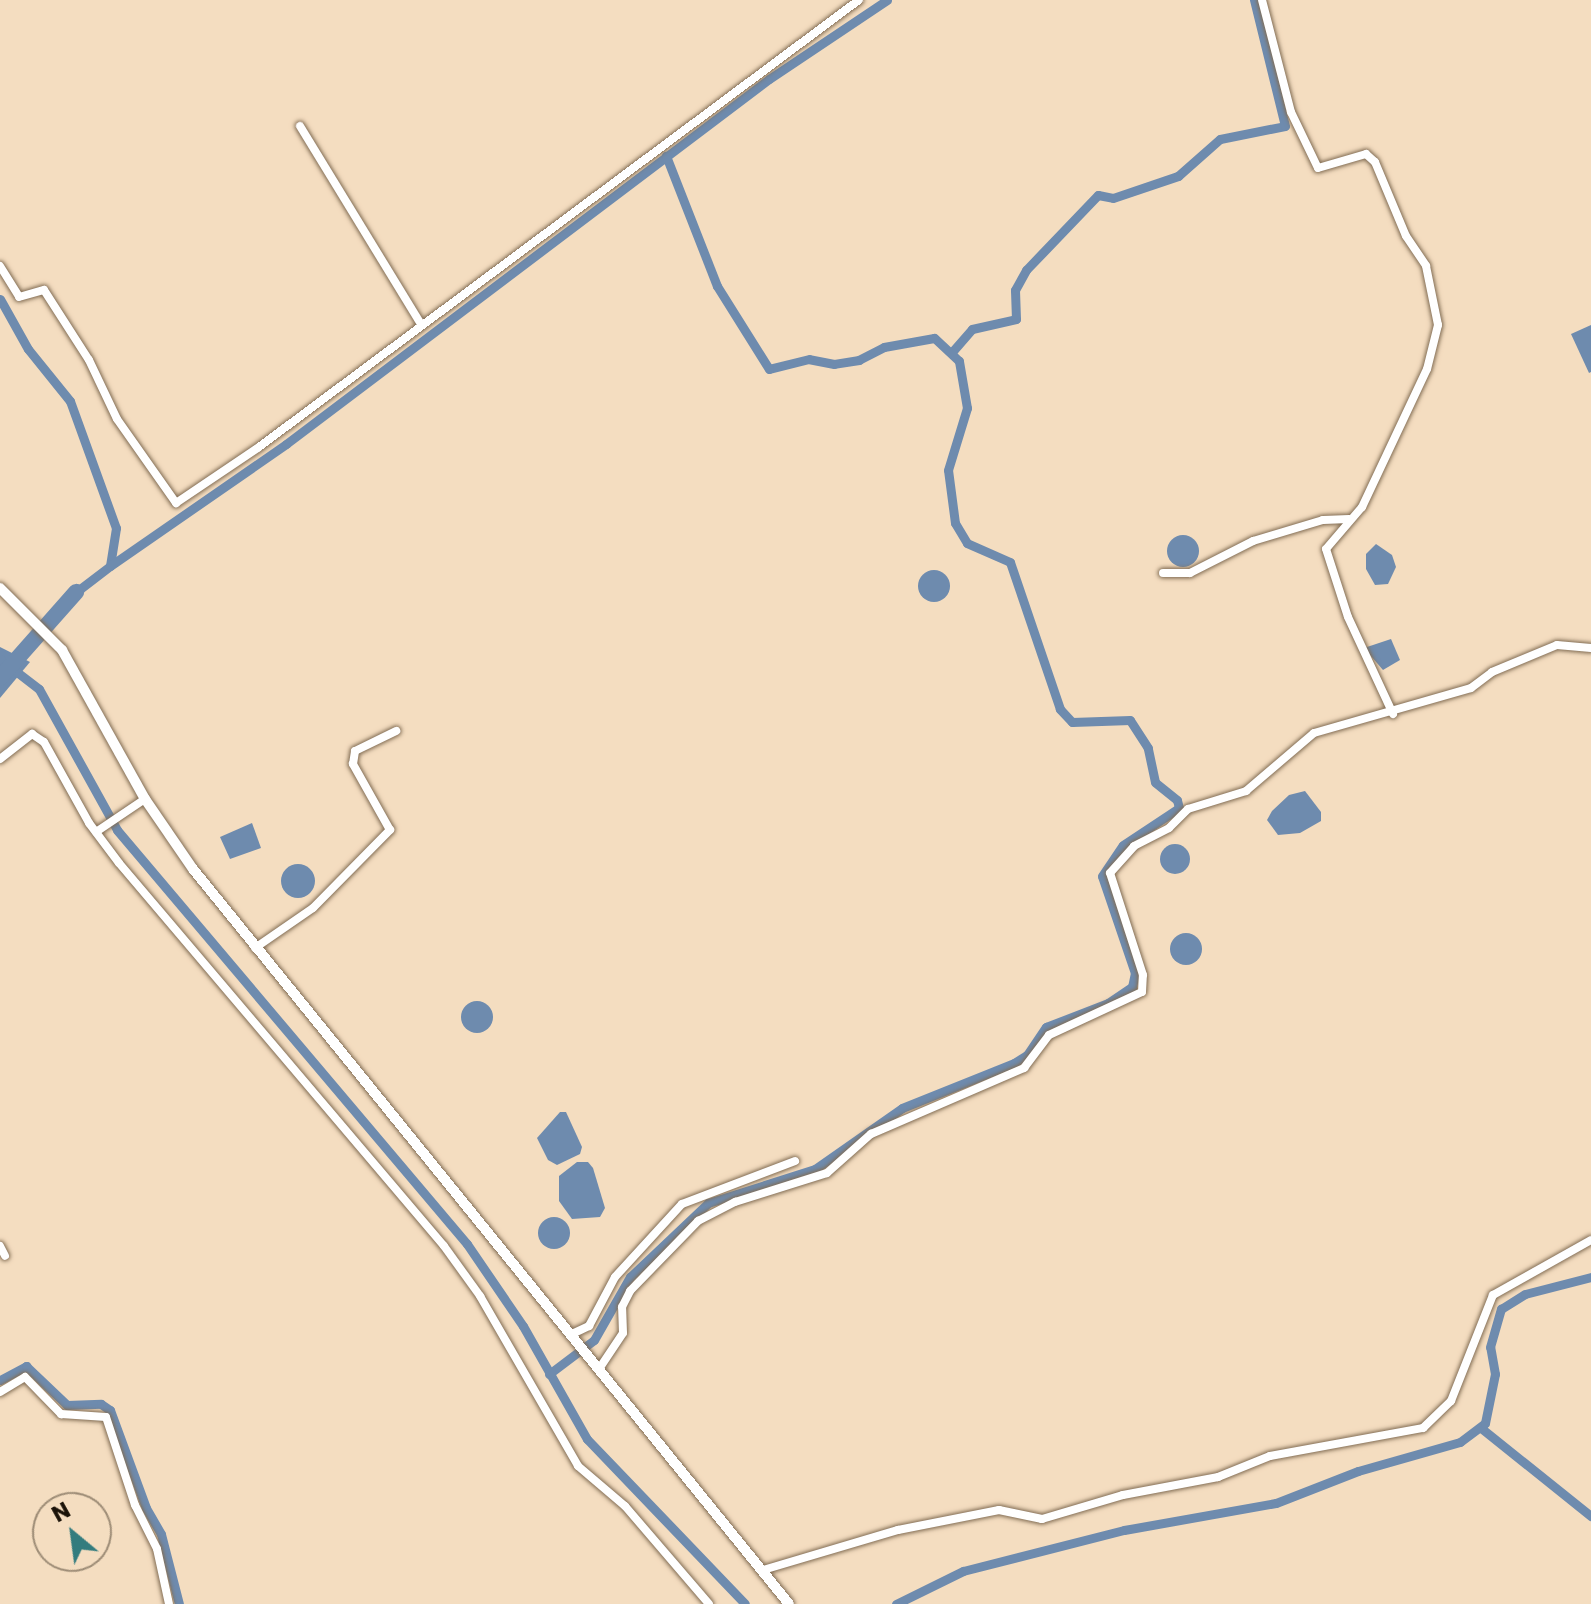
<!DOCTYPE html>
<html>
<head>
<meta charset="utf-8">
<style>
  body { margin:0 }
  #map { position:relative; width:1591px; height:1604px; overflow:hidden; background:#f4ddc0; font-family:Poppins,sans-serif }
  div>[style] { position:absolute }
  .water>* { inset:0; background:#6e8bae }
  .round { border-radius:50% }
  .canal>* { height:9px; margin:-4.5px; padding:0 4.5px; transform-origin:4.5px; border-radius:4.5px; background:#6e8bae }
  .river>* { height:16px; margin:-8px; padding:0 8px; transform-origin:8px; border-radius:8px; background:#6e8bae }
  .roads { filter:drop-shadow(0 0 2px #826d54) drop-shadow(0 0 2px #826d54) }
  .minor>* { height:8px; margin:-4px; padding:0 4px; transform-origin:4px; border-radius:4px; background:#fff }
  .tertiary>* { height:10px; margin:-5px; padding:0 5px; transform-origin:5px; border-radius:5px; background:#fff }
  span { translate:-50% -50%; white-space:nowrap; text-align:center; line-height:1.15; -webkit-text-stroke:8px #f4ddc0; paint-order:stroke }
  .north { position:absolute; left:32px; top:1492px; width:80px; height:80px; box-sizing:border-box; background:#f4ddc0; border:2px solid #9d8c76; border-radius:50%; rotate:331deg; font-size:22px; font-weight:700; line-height:32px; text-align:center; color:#1a1208 }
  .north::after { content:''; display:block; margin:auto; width:28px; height:36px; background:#337c7e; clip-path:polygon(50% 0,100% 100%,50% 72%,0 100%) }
</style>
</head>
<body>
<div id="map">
  <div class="water">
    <div style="clip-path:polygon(1591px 325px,1591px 372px,1589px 373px,1571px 334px)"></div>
    <div class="round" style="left:1167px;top:535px;width:32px;height:32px"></div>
    <div style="clip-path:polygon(1376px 544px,1392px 555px,1396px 567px,1388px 584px,1375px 585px,1366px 569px,1366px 554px)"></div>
    <div class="round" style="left:918px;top:570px;width:32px;height:32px"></div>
    <div style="clip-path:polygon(1391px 639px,1400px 660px,1383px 670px,1364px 648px)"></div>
    <div style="clip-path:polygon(0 647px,30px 662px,0 698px)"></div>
    <div style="clip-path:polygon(1305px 791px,1321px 812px,1321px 821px,1300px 833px,1278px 835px,1267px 820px,1272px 811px,1289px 795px)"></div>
    <div style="clip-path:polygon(252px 823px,261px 848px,230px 859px,220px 837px)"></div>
    <div class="round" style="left:1160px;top:844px;width:30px;height:30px"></div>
    <div class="round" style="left:281px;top:864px;width:34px;height:34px"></div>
    <div class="round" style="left:1170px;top:933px;width:32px;height:32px"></div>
    <div class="round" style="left:461px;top:1001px;width:32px;height:32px"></div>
    <div style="clip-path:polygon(560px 1112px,566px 1112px,582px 1147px,580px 1154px,557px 1165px,548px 1160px,537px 1138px)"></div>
    <div style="clip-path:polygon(577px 1162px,588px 1162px,593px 1168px,605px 1208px,600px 1217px,572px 1219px,559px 1201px,559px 1176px)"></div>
    <div class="round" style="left:538px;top:1217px;width:32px;height:32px"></div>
  </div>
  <div class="canal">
    <div style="left:0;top:299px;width:57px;rotate:60.8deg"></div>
    <div style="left:28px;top:349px;width:67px;rotate:51.1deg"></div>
    <div style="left:70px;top:401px;width:135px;rotate:70.1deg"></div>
    <div style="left:116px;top:528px;width:38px;rotate:99deg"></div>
    <div style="left:110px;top:566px;width:43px;rotate:142.6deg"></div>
    <div style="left:952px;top:352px;width:30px;rotate:-49deg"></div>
    <div style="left:972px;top:329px;width:45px;rotate:-12.8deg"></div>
    <div style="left:1016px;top:319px;width:29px;rotate:-92deg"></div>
    <div style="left:1015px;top:290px;width:23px;rotate:-61deg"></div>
    <div style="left:1026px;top:270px;width:104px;rotate:-46.2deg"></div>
    <div style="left:1098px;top:195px;width:15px;rotate:11deg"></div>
    <div style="left:1113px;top:198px;width:69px;rotate:-18.7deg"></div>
    <div style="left:1178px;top:176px;width:56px;rotate:-41.4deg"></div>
    <div style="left:1220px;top:139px;width:66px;rotate:-11.3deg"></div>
    <div style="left:1285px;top:126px;width:130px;rotate:-103.8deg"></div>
    <div style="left:110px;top:566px;width:214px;rotate:-34.7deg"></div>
    <div style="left:286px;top:444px;width:605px;rotate:-37.08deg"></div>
    <div style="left:769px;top:79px;width:142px;rotate:-33.8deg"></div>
    <div style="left:0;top:659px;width:49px;rotate:37.6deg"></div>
    <div style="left:39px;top:689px;width:161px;rotate:61deg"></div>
    <div style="left:117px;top:830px;width:542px;rotate:49.79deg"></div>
    <div style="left:467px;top:1244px;width:99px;rotate:55.7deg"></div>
    <div style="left:523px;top:1326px;width:130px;rotate:60.5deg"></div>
    <div style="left:587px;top:1439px;width:228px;rotate:46.2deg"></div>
    <div style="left:549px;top:1374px;width:56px;rotate:-37.1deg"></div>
    <div style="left:594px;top:1340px;width:73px;rotate:-60.3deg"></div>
    <div style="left:630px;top:1277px;width:108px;rotate:-43.5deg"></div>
    <div style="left:708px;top:1203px;width:112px;rotate:-17.6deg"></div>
    <div style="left:815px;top:1169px;width:106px;rotate:-35deg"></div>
    <div style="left:902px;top:1108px;width:121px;rotate:-21.9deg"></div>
    <div style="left:1014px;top:1063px;width:15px;rotate:-32deg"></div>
    <div style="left:1027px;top:1055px;width:34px;rotate:-56deg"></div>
    <div style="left:1046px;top:1027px;width:66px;rotate:-21.2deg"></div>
    <div style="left:1108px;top:1003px;width:29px;rotate:-34deg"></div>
    <div style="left:1132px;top:987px;width:14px;rotate:-78deg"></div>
    <div style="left:1135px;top:973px;width:102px;rotate:-108.8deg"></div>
    <div style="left:1102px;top:876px;width:37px;rotate:-56deg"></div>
    <div style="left:1123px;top:845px;width:67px;rotate:-33.5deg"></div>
    <div style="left:1179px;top:808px;width:8px;rotate:-104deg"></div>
    <div style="left:1177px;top:800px;width:28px;rotate:-141deg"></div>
    <div style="left:1155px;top:782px;width:35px;rotate:-102deg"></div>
    <div style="left:1148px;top:748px;width:33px;rotate:-123deg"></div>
    <div style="left:1130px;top:720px;width:58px;rotate:178deg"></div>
    <div style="left:1072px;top:722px;width:18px;rotate:-133deg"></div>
    <div style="left:1060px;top:709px;width:155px;rotate:-108.8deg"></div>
    <div style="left:1010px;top:562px;width:47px;rotate:-156.2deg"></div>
    <div style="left:967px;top:543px;width:23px;rotate:-121deg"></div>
    <div style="left:955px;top:523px;width:53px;rotate:-97.5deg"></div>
    <div style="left:948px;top:470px;width:65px;rotate:-73deg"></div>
    <div style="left:967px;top:408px;width:48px;rotate:-99.7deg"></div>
    <div style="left:959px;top:361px;width:34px;rotate:-137deg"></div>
    <div style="left:934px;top:338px;width:51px;rotate:169.8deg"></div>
    <div style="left:884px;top:347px;width:28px;rotate:153deg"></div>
    <div style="left:859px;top:360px;width:25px;rotate:171deg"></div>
    <div style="left:834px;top:364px;width:25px;rotate:-169deg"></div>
    <div style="left:809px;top:359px;width:41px;rotate:166deg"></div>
    <div style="left:769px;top:369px;width:98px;rotate:-122.1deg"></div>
    <div style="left:717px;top:286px;width:140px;rotate:-111.4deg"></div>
    <div style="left:0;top:1380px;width:30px;rotate:-28deg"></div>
    <div style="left:26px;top:1366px;width:57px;rotate:43.6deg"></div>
    <div style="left:67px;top:1405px;width:34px;rotate:-2deg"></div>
    <div style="left:101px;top:1404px;width:11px;rotate:34deg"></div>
    <div style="left:110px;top:1410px;width:104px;rotate:69.8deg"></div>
    <div style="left:146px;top:1508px;width:30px;rotate:60deg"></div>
    <div style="left:161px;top:1534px;width:72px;rotate:75.6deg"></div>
    <div style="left:1481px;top:1428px;width:141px;rotate:38.7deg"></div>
    <div style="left:896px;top:1604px;width:75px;rotate:-26.2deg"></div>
    <div style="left:963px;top:1571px;width:166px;rotate:-14.3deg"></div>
    <div style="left:1124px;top:1530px;width:154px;rotate:-10.1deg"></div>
    <div style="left:1276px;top:1503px;width:88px;rotate:-21.3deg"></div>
    <div style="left:1358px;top:1471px;width:106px;rotate:-15.9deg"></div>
    <div style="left:1460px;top:1442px;width:31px;rotate:-37deg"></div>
    <div style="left:1485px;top:1423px;width:50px;rotate:-78.5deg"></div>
    <div style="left:1495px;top:1374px;width:27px;rotate:-100deg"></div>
    <div style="left:1490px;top:1347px;width:40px;rotate:-74deg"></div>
    <div style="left:1501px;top:1309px;width:28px;rotate:-32deg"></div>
    <div style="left:1525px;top:1294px;width:68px;rotate:-14.4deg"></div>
  </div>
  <div class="river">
    <div style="left:0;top:678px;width:115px;rotate:-48.5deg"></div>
  </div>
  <div class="roads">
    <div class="minor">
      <div style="left:1262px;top:0;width:116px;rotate:75.5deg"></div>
      <div style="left:1291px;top:112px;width:62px;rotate:64.3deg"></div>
      <div style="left:1318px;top:168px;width:50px;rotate:-16.3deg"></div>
      <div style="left:1366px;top:154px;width:12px;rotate:42deg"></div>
      <div style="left:1375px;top:162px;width:80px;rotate:67.3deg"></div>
      <div style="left:1406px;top:236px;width:36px;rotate:56deg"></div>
      <div style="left:1426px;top:266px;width:60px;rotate:78.5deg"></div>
      <div style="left:1438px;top:325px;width:45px;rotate:104deg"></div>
      <div style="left:1427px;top:369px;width:153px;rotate:115.2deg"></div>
      <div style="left:1362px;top:507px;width:55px;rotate:130.6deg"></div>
      <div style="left:1326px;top:549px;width:71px;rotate:72.1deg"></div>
      <div style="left:1348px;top:617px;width:107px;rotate:65.1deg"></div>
      <div style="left:300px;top:126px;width:232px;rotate:58.6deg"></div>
      <div style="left:0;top:266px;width:36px;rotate:58deg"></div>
      <div style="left:19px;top:297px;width:26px;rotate:-16deg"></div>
      <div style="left:44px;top:290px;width:83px;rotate:57.3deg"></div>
      <div style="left:89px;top:360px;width:65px;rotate:64.6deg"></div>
      <div style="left:117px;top:419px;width:103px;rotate:54.9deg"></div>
      <div style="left:176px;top:503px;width:100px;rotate:-34deg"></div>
      <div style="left:259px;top:447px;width:748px;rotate:-36.69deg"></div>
      <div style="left:1163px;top:573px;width:27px"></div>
      <div style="left:1190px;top:573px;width:71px;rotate:-26.9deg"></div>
      <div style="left:1253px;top:541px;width:73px;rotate:-16.7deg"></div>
      <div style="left:1323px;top:520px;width:26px;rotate:-2deg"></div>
      <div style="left:0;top:759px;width:41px;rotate:-38deg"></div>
      <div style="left:32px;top:734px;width:14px;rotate:34deg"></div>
      <div style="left:44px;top:742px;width:93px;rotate:60.9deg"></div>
      <div style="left:89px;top:823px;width:50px;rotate:53.1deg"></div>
      <div style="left:119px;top:863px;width:502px;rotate:49.68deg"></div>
      <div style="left:444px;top:1246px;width:62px;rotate:54.2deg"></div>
      <div style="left:480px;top:1296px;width:196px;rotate:60deg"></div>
      <div style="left:578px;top:1466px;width:62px;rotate:40.4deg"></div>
      <div style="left:625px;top:1506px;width:129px;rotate:49.4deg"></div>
      <div style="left:96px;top:832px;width:59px;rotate:-34deg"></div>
      <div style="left:255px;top:948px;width:70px;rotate:-34.6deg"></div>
      <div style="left:313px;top:908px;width:110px;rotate:-45.4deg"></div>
      <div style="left:390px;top:830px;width:76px;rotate:-119.3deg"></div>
      <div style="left:353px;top:764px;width:13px;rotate:-81deg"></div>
      <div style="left:355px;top:751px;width:46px;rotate:-26deg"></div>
      <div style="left:0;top:1246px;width:11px;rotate:63deg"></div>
      <div style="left:572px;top:1334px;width:19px;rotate:-25deg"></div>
      <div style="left:589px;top:1326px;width:55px;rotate:-62deg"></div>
      <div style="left:615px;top:1277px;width:99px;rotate:-47.5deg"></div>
      <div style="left:682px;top:1204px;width:121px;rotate:-20.8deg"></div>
      <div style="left:599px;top:1369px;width:43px;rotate:-56.3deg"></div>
      <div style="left:623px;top:1333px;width:26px;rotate:-92deg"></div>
      <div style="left:622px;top:1307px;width:18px;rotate:-63deg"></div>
      <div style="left:630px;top:1291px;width:98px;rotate:-45.8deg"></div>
      <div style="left:698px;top:1221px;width:42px;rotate:-27.2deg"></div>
      <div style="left:735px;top:1202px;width:96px;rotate:-17.5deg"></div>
      <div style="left:827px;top:1173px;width:59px;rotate:-41.6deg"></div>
      <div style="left:871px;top:1134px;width:167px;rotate:-23.3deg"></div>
      <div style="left:1024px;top:1068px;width:41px;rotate:-52.9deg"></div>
      <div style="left:1049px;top:1035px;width:102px;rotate:-24.8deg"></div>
      <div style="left:1142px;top:992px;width:17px;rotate:-87deg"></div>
      <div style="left:1143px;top:975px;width:107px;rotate:-107.9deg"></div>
      <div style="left:1110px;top:873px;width:36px;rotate:-48deg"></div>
      <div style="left:1134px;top:846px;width:39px;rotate:-27deg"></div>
      <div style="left:1169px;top:828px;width:27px;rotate:-45deg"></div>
      <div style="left:1188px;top:809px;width:61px;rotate:-17.2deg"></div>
      <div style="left:1246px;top:791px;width:89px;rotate:-40.5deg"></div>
      <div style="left:1314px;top:733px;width:163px;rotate:-16deg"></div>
      <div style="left:1471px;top:688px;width:26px;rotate:-37deg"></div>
      <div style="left:1492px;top:672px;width:70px;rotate:-22.6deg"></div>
      <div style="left:1557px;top:645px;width:34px;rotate:5deg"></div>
      <div style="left:0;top:1392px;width:29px;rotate:-31deg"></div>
      <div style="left:25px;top:1377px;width:52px;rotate:45.8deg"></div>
      <div style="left:61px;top:1414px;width:45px;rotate:3.8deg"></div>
      <div style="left:106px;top:1417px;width:93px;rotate:71.8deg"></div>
      <div style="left:135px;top:1505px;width:49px;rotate:63.4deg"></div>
      <div style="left:157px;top:1549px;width:56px;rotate:77.7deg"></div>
      <div style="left:763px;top:1570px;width:141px;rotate:-16.5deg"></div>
      <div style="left:898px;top:1530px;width:103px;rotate:-11.2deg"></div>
      <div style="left:999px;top:1510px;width:44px;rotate:11.8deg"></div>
      <div style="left:1042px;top:1519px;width:84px;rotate:-16.5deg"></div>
      <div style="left:1123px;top:1495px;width:97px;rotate:-10.7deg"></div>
      <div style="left:1218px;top:1477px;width:56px;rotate:-22deg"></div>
      <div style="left:1270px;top:1456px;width:156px;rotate:-10.4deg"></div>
      <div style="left:1423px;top:1428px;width:39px;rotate:-44deg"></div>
      <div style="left:1451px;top:1401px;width:114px;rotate:-68.4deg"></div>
      <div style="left:1493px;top:1295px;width:112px;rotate:-29.3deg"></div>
    </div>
    <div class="tertiary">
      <div style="left:0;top:588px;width:88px;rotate:45deg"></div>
      <div style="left:62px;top:650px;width:171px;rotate:60.9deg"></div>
      <div style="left:145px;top:799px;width:85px;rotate:55.6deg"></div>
      <div style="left:193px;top:869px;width:946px;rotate:50.96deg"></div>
    </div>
  </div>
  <div class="north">N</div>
</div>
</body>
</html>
